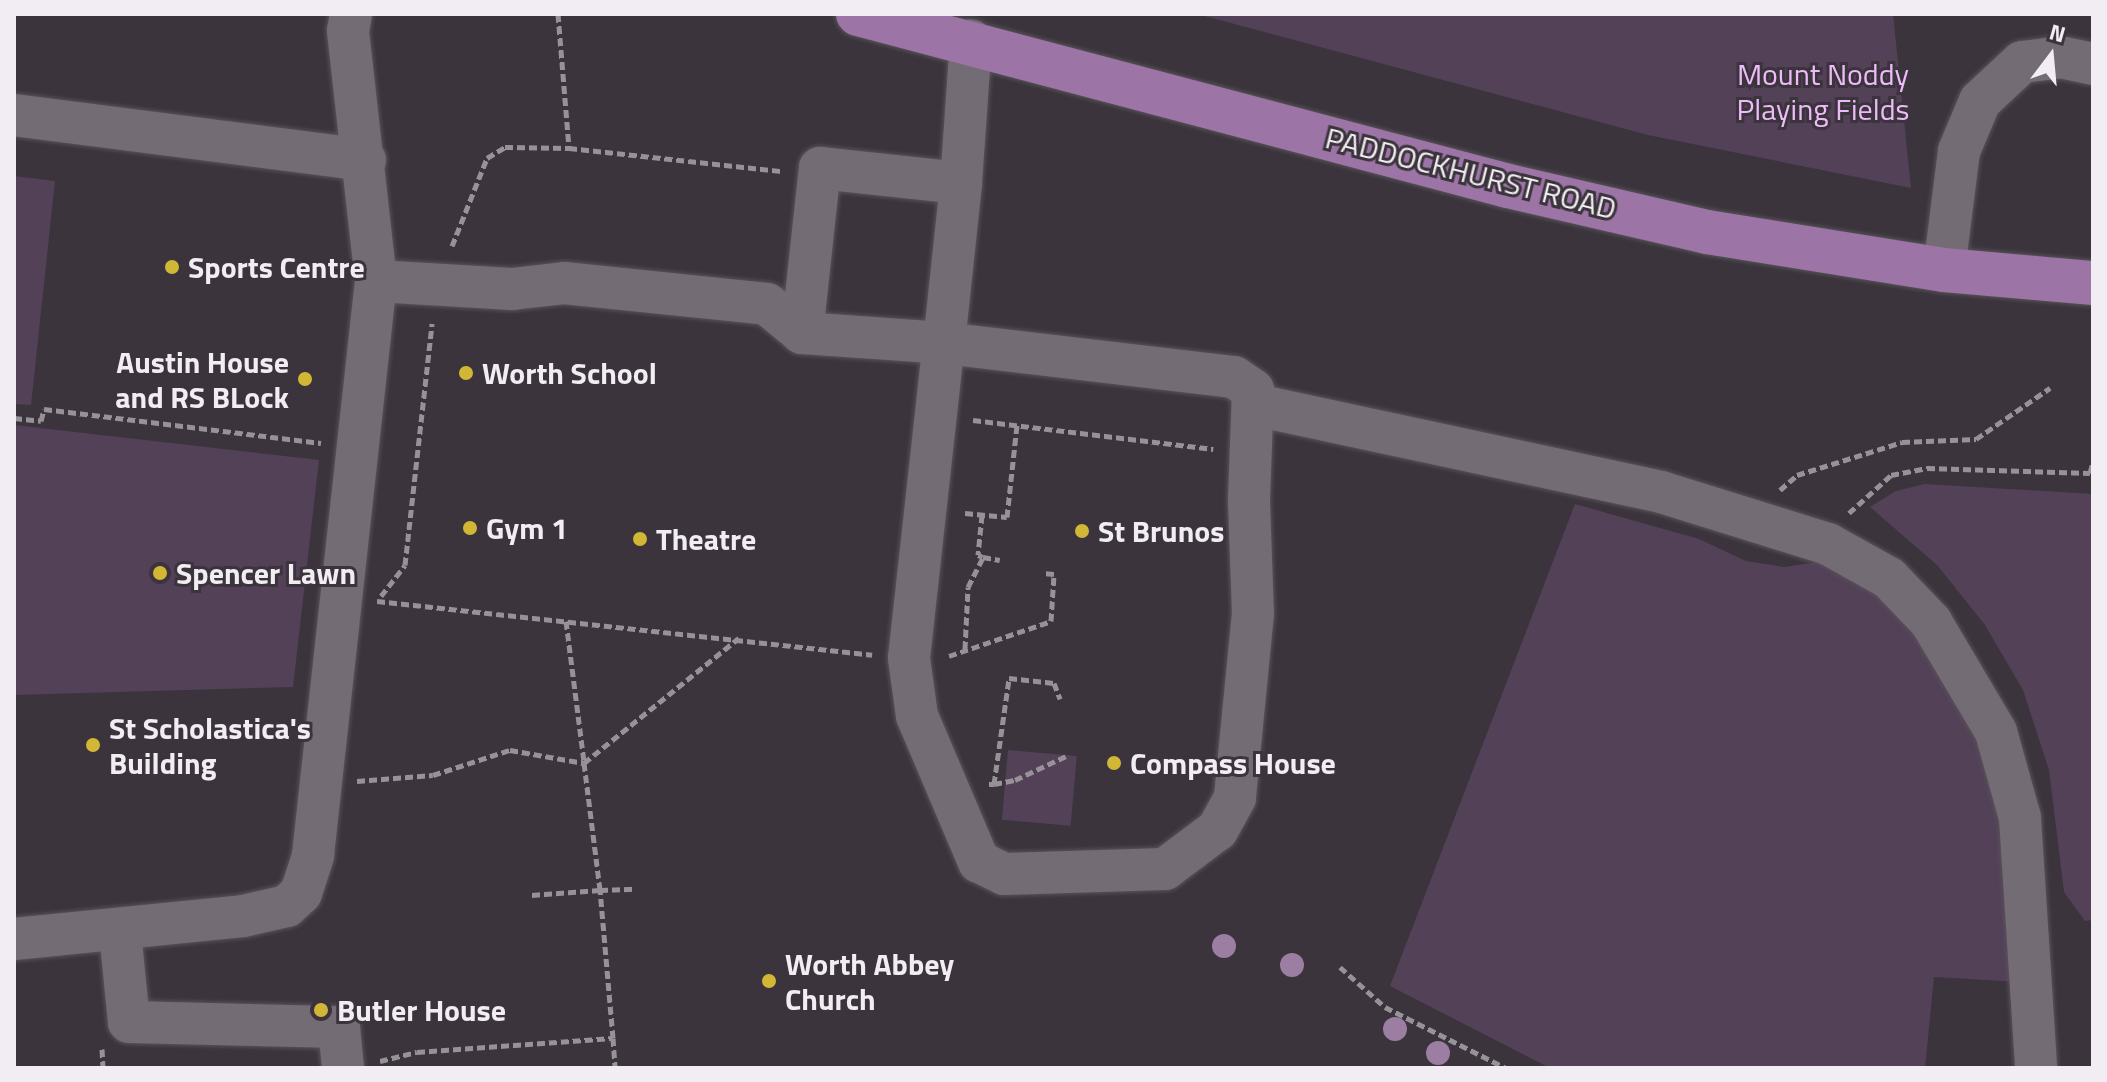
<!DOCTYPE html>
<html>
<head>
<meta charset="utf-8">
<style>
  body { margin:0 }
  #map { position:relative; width:2107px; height:1082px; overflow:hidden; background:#3b343c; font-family:"Titillium Web",sans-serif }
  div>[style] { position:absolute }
  .green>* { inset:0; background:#534158; transform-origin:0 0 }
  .path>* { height:5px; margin-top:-2.5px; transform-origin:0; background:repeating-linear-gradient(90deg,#979198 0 8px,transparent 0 12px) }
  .roads { filter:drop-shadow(0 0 2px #585259) drop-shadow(0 0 2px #585259) }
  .minor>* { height:42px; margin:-21px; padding:0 21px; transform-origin:21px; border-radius:21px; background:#736c75 }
  .major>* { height:44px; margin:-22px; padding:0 22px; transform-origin:22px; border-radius:22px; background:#9c74a5 }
  .trees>* { width:24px; height:24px; margin:-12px; border-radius:50%; background:#9c7ea3 }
  .dots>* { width:22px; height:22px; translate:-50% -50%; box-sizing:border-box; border:4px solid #3b343c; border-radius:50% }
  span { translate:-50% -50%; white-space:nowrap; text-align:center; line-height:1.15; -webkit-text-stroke:6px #3b343c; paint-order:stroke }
  .park-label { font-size:30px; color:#ecbbf8 }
  .street-label { font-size:30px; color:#f2edf3 }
  .poi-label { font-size:30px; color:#f2edf3; font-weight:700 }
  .left { translate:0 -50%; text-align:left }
  .right { translate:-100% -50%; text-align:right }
  .frame { position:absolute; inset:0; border:16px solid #f2edf3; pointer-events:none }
  .north { position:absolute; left:2011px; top:16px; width:80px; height:80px; -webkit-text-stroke:6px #3b343c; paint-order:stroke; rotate:16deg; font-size:22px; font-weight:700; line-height:32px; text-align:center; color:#f2edf3 }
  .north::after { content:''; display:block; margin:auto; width:28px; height:36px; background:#f2edf3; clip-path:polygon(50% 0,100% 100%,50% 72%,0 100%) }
</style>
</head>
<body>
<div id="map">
  <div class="green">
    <div style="clip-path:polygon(1197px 14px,1893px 14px,1911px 188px,1648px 135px)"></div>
    <div style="clip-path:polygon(14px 176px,55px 181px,31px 405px,14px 404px)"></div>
    <div style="clip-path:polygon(14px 425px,319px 460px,293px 687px,14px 695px)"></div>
    <div style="clip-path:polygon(1925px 484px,2093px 494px,2093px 920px,2085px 921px,2064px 892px,2049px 770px,2023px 690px,1985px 625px,1937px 565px,1870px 507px,1896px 491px)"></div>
    <div style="clip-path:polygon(1575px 504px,1699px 539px,1746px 561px,1784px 567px,1838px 559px,1884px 584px,1991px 733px,2021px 982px,1934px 977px,1925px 1068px,1550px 1068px,1390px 986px)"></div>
    <div style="left:1008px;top:750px;width:69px;height:70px;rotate:5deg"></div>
  </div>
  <div class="path">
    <div style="left:558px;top:14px;width:134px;rotate:85.3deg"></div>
    <div style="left:452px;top:246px;width:95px;rotate:-68.3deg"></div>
    <div style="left:487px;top:158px;width:21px;rotate:-31deg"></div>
    <div style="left:505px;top:147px;width:64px;rotate:0.9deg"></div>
    <div style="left:569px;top:148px;width:214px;rotate:6.2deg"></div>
    <div style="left:14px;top:418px;width:27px;rotate:6deg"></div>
    <div style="left:41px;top:421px;width:12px;rotate:-76deg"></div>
    <div style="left:44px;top:409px;width:279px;rotate:7deg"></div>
    <div style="left:973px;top:420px;width:242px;rotate:6.9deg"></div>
    <div style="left:1780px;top:490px;width:23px;rotate:-41deg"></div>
    <div style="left:1797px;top:475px;width:110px;rotate:-17.4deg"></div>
    <div style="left:1902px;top:442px;width:74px;rotate:-2.3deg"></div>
    <div style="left:1976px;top:439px;width:90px;rotate:-34.6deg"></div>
    <div style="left:965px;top:513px;width:42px;rotate:5.4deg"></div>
    <div style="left:1007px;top:517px;width:93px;rotate:-83.8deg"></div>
    <div style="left:1849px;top:513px;width:57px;rotate:-42.1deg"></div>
    <div style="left:1891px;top:475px;width:37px;rotate:-11deg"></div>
    <div style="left:1927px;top:468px;width:163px;rotate:1.8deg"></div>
    <div style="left:2090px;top:473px;width:11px;rotate:-75deg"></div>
    <div style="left:982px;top:515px;width:40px;rotate:95.7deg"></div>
    <div style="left:978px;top:555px;width:5px;rotate:22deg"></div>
    <div style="left:381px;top:596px;width:39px;rotate:-52deg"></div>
    <div style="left:405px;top:565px;width:243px;rotate:-83.6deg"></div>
    <div style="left:377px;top:601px;width:498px;rotate:6.2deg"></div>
    <div style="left:566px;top:621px;width:142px;rotate:82.7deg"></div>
    <div style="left:965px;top:649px;width:62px;rotate:-87.2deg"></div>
    <div style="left:968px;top:587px;width:34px;rotate:-63deg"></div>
    <div style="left:983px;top:557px;width:17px;rotate:10deg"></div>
    <div style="left:949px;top:656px;width:108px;rotate:-18.9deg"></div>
    <div style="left:1051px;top:621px;width:47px;rotate:-86.3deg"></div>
    <div style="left:1054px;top:574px;width:11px;rotate:-175deg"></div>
    <div style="left:584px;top:763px;width:199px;rotate:-38.9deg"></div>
    <div style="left:357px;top:781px;width:76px;rotate:-4.5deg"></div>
    <div style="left:433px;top:775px;width:81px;rotate:-18deg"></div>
    <div style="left:510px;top:750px;width:75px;rotate:10deg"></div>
    <div style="left:584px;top:763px;width:128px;rotate:82.8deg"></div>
    <div style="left:600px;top:890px;width:69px;rotate:175.9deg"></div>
    <div style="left:989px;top:784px;width:5px"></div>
    <div style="left:994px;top:784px;width:107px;rotate:-81.9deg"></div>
    <div style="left:1009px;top:678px;width:45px;rotate:6.3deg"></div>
    <div style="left:1054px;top:683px;width:17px;rotate:69deg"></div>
    <div style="left:994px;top:784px;width:21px;rotate:-11deg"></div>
    <div style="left:1015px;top:780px;width:56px;rotate:-25.2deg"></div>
    <div style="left:1340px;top:967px;width:60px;rotate:41.6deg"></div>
    <div style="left:1385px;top:1007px;width:136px;rotate:26.8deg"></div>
    <div style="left:613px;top:1038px;width:30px;rotate:86deg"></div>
    <div style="left:102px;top:1049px;width:19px;rotate:87deg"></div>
    <div style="left:380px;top:1061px;width:38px;rotate:-14deg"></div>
    <div style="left:417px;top:1052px;width:196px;rotate:-4.1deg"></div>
    <div style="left:613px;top:1038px;width:149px;rotate:-95deg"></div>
    <div style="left:600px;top:890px;width:36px;rotate:-2deg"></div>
  </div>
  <div class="roads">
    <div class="minor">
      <div style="left:14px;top:115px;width:354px;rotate:7.3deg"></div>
      <div style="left:1944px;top:270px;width:120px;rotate:-82.8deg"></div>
      <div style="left:1959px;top:151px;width:54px;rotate:-67.2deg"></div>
      <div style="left:1980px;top:101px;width:57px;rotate:-42.9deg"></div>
      <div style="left:2022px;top:62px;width:38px;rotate:-7deg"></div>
      <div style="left:2060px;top:57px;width:34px;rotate:12deg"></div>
      <div style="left:376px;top:281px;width:136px;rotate:3.4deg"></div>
      <div style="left:512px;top:289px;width:52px;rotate:-6.6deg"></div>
      <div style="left:564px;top:283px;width:204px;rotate:5.9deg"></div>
      <div style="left:767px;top:304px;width:45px;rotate:39.6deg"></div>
      <div style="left:802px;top:333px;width:142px;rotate:4deg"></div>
      <div style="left:944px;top:343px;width:292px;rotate:6.7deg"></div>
      <div style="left:1234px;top:377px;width:23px;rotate:34deg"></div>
      <div style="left:1253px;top:390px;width:111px;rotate:92.1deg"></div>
      <div style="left:1249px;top:501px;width:112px;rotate:88deg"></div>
      <div style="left:1253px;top:613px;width:186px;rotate:95.6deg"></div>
      <div style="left:1235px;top:798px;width:37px;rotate:119deg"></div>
      <div style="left:1217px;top:830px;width:65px;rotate:143.1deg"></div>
      <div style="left:1165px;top:869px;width:161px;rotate:178.2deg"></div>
      <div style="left:1004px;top:874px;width:28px;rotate:-154deg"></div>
      <div style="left:979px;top:862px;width:159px;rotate:-113deg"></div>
      <div style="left:917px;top:716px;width:59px;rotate:-97.9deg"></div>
      <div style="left:909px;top:658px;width:317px;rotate:-83.7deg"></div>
      <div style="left:944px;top:343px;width:161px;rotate:-83.9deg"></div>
      <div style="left:961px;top:183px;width:143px;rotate:-86deg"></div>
      <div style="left:802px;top:333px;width:166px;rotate:-83.8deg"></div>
      <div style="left:820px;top:168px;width:142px;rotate:6.1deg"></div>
      <div style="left:1256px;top:405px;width:414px;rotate:12.1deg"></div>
      <div style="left:1661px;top:492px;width:175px;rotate:17.3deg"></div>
      <div style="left:1828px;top:544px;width:70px;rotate:29.1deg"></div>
      <div style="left:1889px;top:578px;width:61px;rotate:46.3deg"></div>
      <div style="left:1931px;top:622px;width:128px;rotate:59.4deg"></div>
      <div style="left:1996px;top:732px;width:89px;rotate:74.4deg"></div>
      <div style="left:2020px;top:818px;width:251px;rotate:86.3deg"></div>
      <div style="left:120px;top:932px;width:90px;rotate:84.3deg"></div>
      <div style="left:129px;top:1022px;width:210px;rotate:1.4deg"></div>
      <div style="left:339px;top:1027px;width:41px;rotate:84.4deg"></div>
      <div style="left:14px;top:939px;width:230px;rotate:-5.7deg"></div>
      <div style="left:243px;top:916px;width:45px;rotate:-12.8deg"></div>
      <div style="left:287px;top:906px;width:19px;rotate:-43deg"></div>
      <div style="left:301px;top:893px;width:40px;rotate:-72deg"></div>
      <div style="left:313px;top:855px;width:577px;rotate:-83.74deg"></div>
      <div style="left:376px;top:281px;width:252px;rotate:-96.4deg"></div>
      <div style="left:348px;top:31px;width:17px;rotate:-80deg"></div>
    </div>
    <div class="major">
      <div style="left:858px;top:14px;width:672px;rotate:14.82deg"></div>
      <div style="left:1508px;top:186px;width:204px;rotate:13deg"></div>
      <div style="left:1707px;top:232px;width:240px;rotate:9.1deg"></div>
      <div style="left:1944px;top:270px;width:150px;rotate:5deg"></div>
    </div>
  </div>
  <div class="trees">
    <div style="left:1224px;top:946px"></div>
    <div style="left:1292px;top:965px"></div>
    <div style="left:1395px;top:1029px"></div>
    <div style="left:1438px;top:1053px"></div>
  </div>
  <div class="dots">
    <div style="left:172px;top:267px;background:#d2b736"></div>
    <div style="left:466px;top:373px;background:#d2b736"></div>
    <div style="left:305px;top:379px;background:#d2b736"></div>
    <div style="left:470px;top:528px;background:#d2b736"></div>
    <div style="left:1082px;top:531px;background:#d2b736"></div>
    <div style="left:640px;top:539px;background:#d2b736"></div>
    <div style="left:160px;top:573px;background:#d2b736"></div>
    <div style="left:93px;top:745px;background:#d2b736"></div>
    <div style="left:1114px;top:763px;background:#d2b736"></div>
    <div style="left:769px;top:981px;background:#d2b736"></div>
    <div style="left:321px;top:1010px;background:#d2b736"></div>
  </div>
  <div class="park-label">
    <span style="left:1823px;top:91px">Mount Noddy<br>Playing Fields</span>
  </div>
  <div class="street-label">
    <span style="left:1471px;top:173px;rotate:14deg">PADDOCKHURST ROAD</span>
  </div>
  <div class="poi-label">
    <span class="left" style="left:188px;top:267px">Sports Centre</span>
    <span class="right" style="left:289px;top:379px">Austin House<br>and RS BLock</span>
    <span class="left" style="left:482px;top:373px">Worth School</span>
    <span class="left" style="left:486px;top:528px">Gym 1</span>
    <span class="left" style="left:1098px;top:531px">St Brunos</span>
    <span class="left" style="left:656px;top:539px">Theatre</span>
    <span class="left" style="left:176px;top:573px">Spencer Lawn</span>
    <span class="left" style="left:109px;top:745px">St Scholastica's<br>Building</span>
    <span class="left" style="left:1130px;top:763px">Compass House</span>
    <span class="left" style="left:785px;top:981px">Worth Abbey<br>Church</span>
    <span class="left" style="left:337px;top:1010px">Butler House</span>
  </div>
  <div class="frame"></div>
  <div class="north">N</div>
</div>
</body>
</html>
